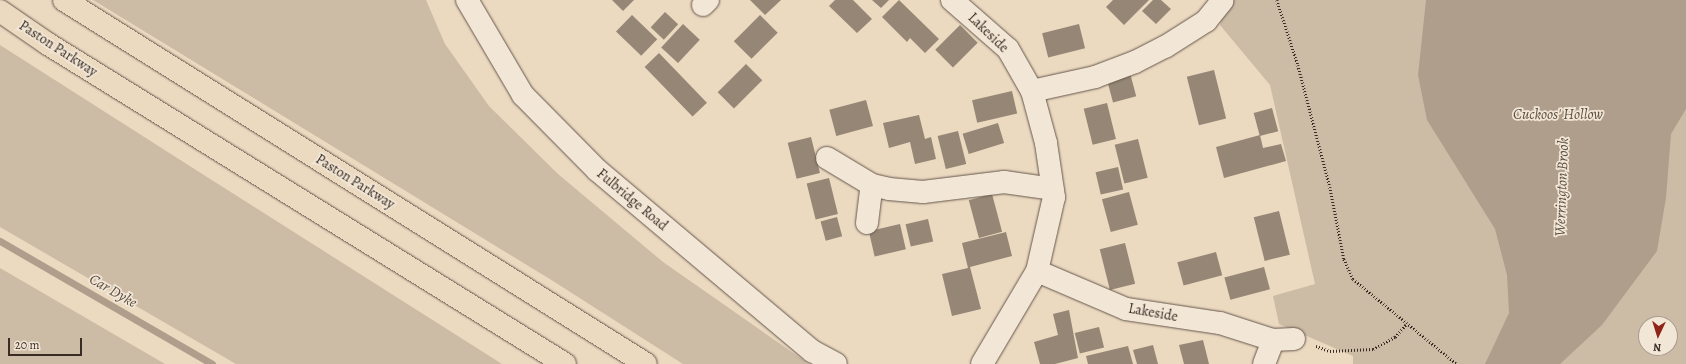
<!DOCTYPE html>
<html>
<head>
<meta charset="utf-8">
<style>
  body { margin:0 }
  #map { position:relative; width:1686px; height:364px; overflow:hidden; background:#ebd9c0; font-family:Alegreya,serif }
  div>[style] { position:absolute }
  .green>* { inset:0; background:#cdbca5 }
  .water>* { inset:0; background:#ae9e8b }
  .stream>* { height:7px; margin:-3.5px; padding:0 3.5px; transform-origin:3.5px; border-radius:3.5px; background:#ae9e8b }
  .building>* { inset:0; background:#958675; transform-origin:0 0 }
  .path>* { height:2.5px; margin-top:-1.25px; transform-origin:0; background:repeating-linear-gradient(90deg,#382c24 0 1px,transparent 0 3px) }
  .roads { filter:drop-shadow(0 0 1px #65574b) drop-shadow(0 0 1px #65574b) }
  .minor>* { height:22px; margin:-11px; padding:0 11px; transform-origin:11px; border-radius:11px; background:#f2e6d6 }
  .highway>* { height:22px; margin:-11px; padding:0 11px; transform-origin:11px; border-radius:11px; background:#ebd9c0 }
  span { translate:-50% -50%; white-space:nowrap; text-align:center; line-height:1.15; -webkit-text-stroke:3.5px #f2e6d6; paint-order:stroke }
  .street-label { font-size:14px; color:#382c24 }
  .water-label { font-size:15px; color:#5b4e43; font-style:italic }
  .north { position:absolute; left:1638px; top:316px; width:40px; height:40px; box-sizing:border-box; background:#f2e6d6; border:1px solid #a89c8f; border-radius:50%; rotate:184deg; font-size:11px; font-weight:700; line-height:16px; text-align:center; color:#382c24 }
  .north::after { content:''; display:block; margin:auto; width:14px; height:18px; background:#8f2418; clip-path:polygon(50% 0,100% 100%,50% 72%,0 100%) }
  .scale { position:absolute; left:8px; top:338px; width:74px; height:18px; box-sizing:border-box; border:2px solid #382c24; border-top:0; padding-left:5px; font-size:12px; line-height:14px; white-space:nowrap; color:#382c24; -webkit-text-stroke:3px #f2e6d6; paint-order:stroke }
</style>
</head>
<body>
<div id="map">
  <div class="green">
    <div style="clip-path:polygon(93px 0,426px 0,445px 44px,489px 106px,558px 174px,663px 262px,809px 364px,683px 364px,553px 281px)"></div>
    <div style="clip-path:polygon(evenodd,1224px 0,1686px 0,1686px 364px,1353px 364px,1353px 356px,1279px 324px,1273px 296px,1315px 284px,1270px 85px,1220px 25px,1224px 0,1646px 324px,1670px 324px,1670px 348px,1646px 348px,1646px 324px)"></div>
    <div style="clip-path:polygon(0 45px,207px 177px,502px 364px,236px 364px,0 227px)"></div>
    <div style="clip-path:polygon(0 268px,165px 364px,0 364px)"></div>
  </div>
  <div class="water">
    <div style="clip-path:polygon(1426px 0,1686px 0,1686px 109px,1671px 134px,1666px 198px,1657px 251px,1602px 325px,1560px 364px,1485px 364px,1509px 313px,1507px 275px,1495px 229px,1427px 120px,1418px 75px)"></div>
  </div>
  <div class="stream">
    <div style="left:0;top:241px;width:245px;rotate:30.1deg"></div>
  </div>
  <div class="building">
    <div style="clip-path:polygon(612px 0,634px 0,623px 11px)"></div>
    <div style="clip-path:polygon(750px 0,781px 0,765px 15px)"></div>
    <div style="clip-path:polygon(835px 0,853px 0,872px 19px,857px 33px,829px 6px)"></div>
    <div style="clip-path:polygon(872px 0,889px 0,881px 8px)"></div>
    <div style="clip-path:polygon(899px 0,939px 39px,925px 53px,910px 38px,907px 42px,882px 17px)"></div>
    <div style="clip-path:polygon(1113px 0,1149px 0,1124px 25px,1106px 7px)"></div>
    <div style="clip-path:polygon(1153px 0,1161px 0,1171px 9px,1156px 24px,1142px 11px)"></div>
    <div style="left:665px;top:12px;width:18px;height:21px;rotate:43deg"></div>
    <div style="left:632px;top:15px;width:35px;height:23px;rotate:44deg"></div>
    <div style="left:760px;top:15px;width:25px;height:37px;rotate:45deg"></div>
    <div style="left:683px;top:24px;width:23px;height:32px;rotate:43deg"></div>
    <div style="left:1079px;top:24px;width:25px;height:38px;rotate:76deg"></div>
    <div style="left:960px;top:25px;width:25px;height:35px;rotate:45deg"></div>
    <div style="left:659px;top:53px;width:69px;height:20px;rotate:46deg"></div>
    <div style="left:746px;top:64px;width:23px;height:40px;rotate:45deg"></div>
    <div style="left:1214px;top:70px;width:50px;height:28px;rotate:76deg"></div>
    <div style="left:1130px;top:73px;width:24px;height:24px;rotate:75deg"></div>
    <div style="left:1012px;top:91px;width:23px;height:41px;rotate:77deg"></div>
    <div style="left:866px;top:100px;width:27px;height:38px;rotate:75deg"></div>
    <div style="left:1107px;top:103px;width:37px;height:24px;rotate:76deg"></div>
    <div style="left:1272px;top:108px;width:24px;height:19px;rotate:75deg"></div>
    <div style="clip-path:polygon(919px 115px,925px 139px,931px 137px,936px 159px,915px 164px,910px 142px,889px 148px,883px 123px)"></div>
    <div style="left:998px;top:123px;width:21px;height:37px;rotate:73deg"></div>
    <div style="left:958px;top:131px;width:34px;height:21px;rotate:76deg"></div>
    <div style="clip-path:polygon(1260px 135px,1263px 148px,1281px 144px,1286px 161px,1224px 178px,1216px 147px)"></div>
    <div style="left:811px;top:137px;width:37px;height:24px;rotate:76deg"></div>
    <div style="left:1138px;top:139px;width:40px;height:24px;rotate:76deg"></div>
    <div style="left:1118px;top:167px;width:23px;height:23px;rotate:77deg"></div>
    <div style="left:829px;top:178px;width:37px;height:23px;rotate:76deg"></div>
    <div style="left:1129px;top:192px;width:34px;height:28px;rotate:75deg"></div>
    <div style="left:992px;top:194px;width:39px;height:24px;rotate:75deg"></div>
    <div style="left:1279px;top:211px;width:45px;height:26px;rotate:76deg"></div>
    <div style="left:837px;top:217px;width:20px;height:17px;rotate:75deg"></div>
    <div style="left:928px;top:219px;width:23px;height:23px;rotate:77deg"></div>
    <div style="left:900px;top:224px;width:26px;height:32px;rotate:77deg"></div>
    <div style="clip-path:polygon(1006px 232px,1012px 256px,970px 267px,981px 309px,952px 316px,942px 274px,968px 268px,962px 243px)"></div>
    <div style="left:1125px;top:243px;width:42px;height:26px;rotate:76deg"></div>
    <div style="left:1216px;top:252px;width:24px;height:40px;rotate:75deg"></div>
    <div style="left:1264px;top:267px;width:23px;height:41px;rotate:75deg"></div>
    <div style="clip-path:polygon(1069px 310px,1078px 358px,1055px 364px,1040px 364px,1034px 342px,1058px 335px,1053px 314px)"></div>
    <div style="left:1099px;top:327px;width:21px;height:25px;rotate:76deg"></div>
    <div style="clip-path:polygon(1203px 340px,1209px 364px,1184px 364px,1179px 345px)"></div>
    <div style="clip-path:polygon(1153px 345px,1158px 364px,1137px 364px,1133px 350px)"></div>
    <div style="clip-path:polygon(1128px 346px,1133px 364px,1088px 364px,1086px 356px)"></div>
  </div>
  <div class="path">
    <div style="left:1277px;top:0;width:68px;rotate:72.1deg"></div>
    <div style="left:1298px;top:65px;width:126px;rotate:75.3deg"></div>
    <div style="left:1330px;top:187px;width:73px;rotate:79deg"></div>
    <div style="left:1344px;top:259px;width:22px;rotate:66deg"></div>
    <div style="left:1353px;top:279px;width:134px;rotate:39.3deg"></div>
    <div style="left:1316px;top:346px;width:15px;rotate:20deg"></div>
    <div style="left:1330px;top:351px;width:43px;rotate:-2.7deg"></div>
    <div style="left:1373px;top:349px;width:25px;rotate:-29deg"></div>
    <div style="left:1395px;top:337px;width:18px;rotate:-49deg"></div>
  </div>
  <div class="roads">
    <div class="minor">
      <div style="left:467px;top:0;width:110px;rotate:59.5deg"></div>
      <div style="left:523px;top:95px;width:105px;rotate:45.4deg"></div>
      <div style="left:597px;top:170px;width:281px;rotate:40.1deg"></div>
      <div style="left:812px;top:351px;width:27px;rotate:28deg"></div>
      <div style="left:952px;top:0;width:74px;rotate:41.2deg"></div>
      <div style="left:1008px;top:49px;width:48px;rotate:60.3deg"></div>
      <div style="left:1032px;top:91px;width:54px;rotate:74.9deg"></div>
      <div style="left:1046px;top:143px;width:55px;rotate:81.6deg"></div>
      <div style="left:1054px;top:197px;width:76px;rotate:102.9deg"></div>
      <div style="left:1037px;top:271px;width:108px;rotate:120.6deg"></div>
      <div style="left:703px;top:5px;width:7px;rotate:-45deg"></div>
      <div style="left:1032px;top:91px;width:65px;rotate:-12.5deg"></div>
      <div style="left:1095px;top:77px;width:43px;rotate:-20.6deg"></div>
      <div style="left:1135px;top:62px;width:34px;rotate:-27deg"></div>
      <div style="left:1165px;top:47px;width:49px;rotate:-32.4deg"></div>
      <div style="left:1206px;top:21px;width:26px;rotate:-51deg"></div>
      <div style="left:827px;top:158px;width:52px;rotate:31deg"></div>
      <div style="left:872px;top:185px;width:17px;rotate:13deg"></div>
      <div style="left:889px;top:189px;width:34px;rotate:5deg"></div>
      <div style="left:923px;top:192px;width:82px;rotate:-7deg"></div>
      <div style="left:1004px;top:182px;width:49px;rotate:8.1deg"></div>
      <div style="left:867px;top:223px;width:38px;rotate:-83deg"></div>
      <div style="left:1037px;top:271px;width:97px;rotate:23.1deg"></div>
      <div style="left:1126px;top:309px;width:95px;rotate:8.5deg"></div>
      <div style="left:1220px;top:323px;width:56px;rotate:17.8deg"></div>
      <div style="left:1273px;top:340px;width:21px;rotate:-3deg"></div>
      <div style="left:1264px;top:364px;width:26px;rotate:-69deg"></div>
    </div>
    <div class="highway">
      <div style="left:64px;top:0;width:686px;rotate:32.02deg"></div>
      <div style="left:0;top:11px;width:58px;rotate:34.5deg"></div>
      <div style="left:48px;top:44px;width:608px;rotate:31.76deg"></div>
    </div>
  </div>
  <div class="street-label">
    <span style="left:988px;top:33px;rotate:44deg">Lakeside</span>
    <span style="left:58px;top:49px;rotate:33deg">Paston Parkway</span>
    <span style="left:355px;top:182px;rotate:32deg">Paston Parkway</span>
    <span style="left:632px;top:200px;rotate:40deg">Fulbridge Road</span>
    <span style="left:1153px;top:313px;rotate:10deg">Lakeside</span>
  </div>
  <div class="water-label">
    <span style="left:1558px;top:115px">Cuckoos' Hollow</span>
    <span style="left:1562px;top:187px;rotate:-88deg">Werrington Brook</span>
    <span style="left:113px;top:291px;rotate:30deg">Car Dyke</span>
  </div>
  <div class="north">N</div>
  <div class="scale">20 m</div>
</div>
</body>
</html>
